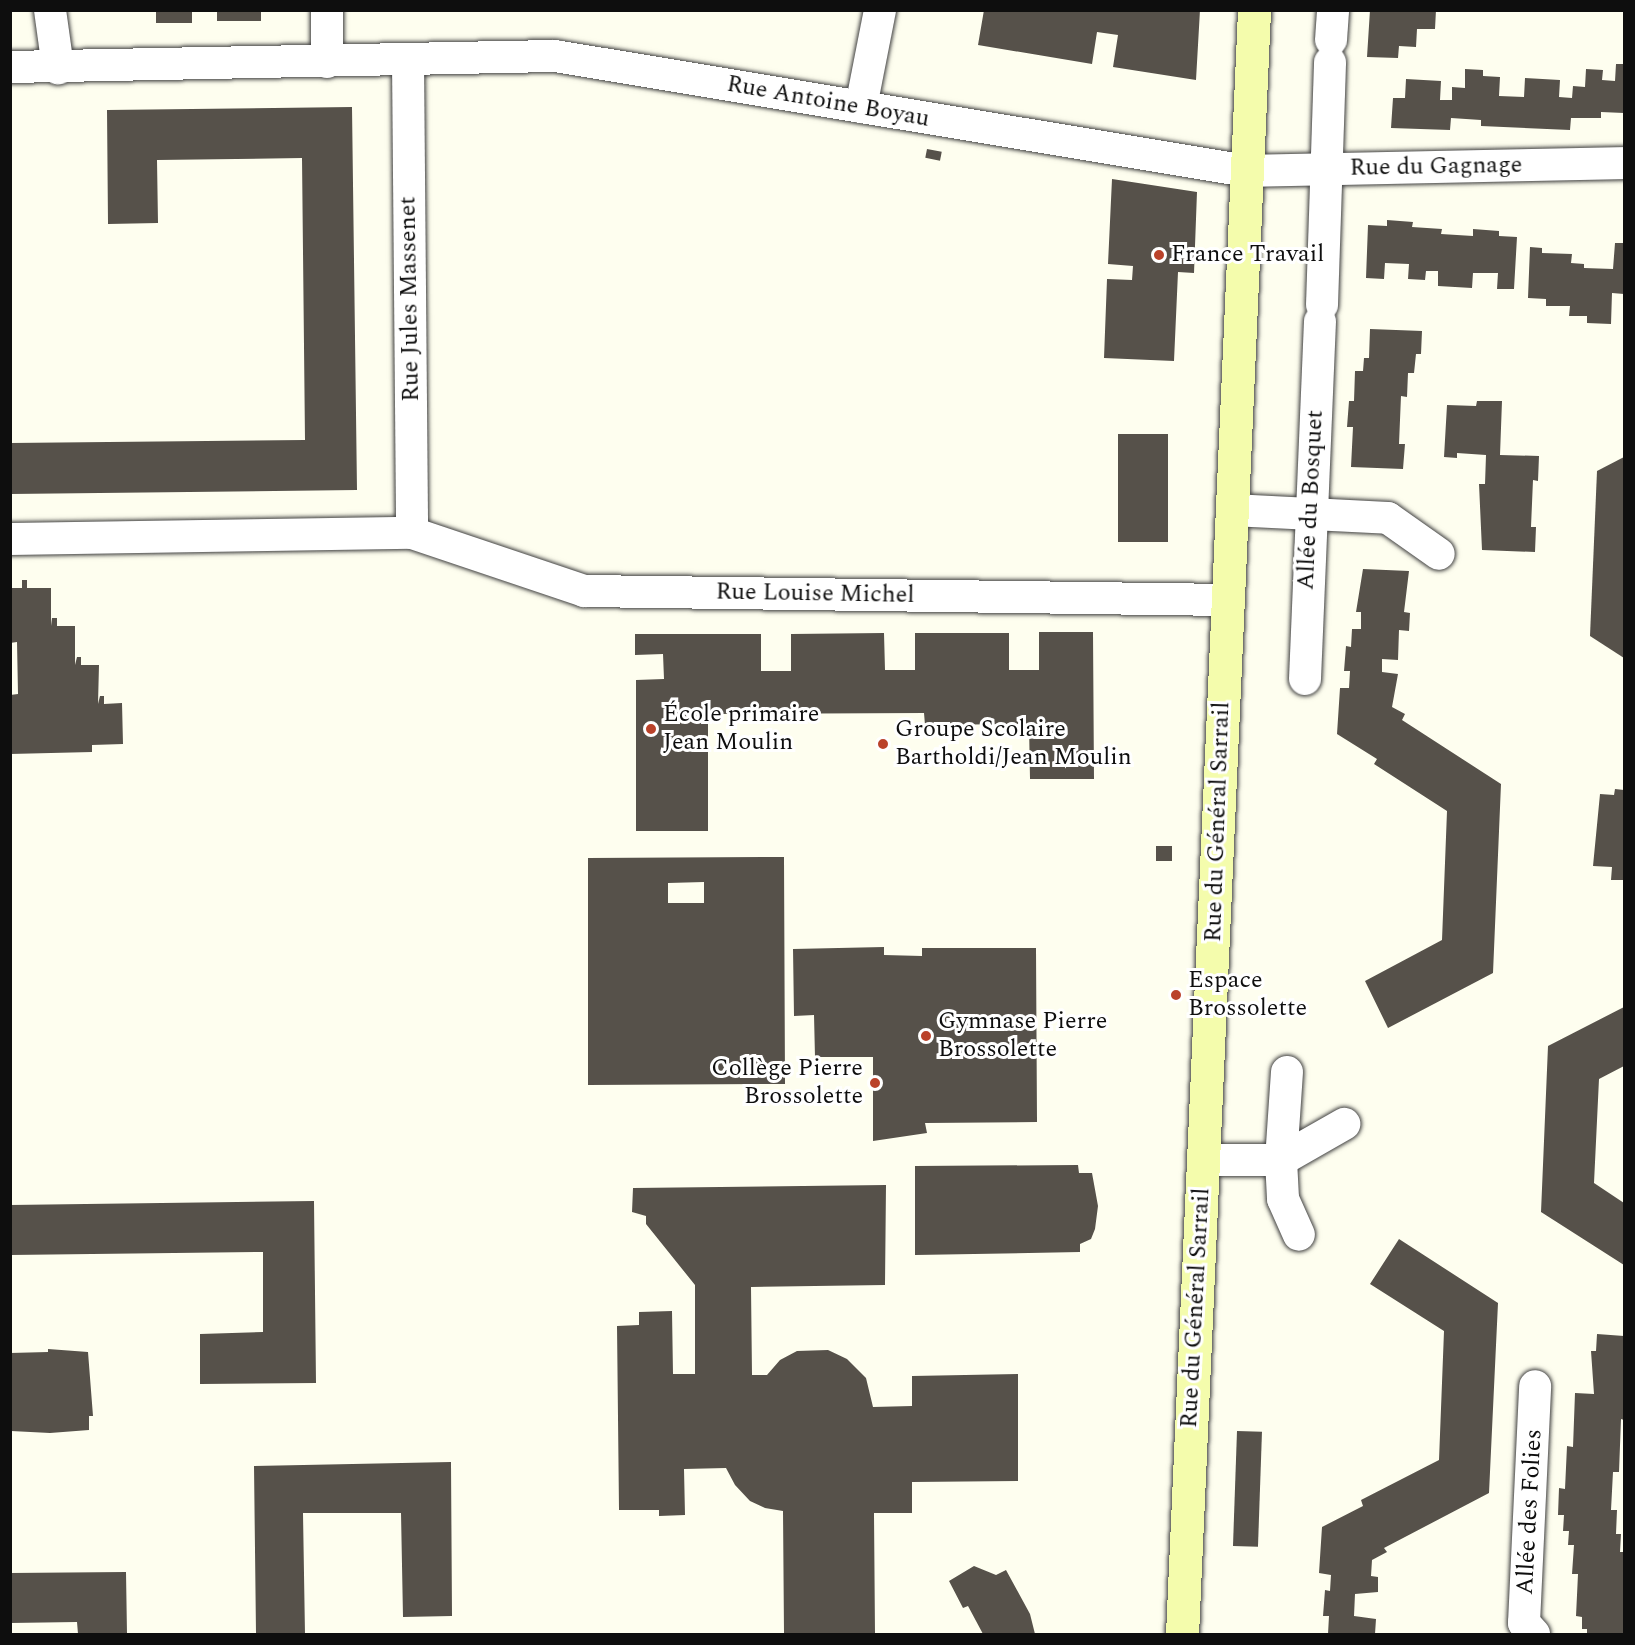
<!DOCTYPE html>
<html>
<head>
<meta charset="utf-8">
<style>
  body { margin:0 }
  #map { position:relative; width:1635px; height:1645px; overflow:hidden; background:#fefeef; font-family:Spectral,serif }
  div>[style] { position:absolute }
  .building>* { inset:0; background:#56514a; transform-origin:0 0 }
  .roads { filter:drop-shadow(0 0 2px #414141) drop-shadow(0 0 2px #414141) }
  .minor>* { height:32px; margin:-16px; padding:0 16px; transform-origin:16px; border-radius:16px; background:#fff }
  .secondary>* { height:33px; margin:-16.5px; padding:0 16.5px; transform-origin:16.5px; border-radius:16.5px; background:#f4fcac }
  .dots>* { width:16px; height:16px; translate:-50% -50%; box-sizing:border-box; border:3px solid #fff; border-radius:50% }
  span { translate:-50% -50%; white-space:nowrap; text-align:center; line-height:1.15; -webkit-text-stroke:6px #fff; paint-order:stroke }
  .street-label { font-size:24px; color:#0e0e0e }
  .poi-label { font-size:24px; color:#0e0e0e }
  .left { translate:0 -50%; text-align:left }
  .right { translate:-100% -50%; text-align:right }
  .frame { position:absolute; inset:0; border:12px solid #0e0e0e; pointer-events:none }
</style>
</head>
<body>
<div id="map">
  <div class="building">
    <div style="left:156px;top:10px;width:36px;height:13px"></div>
    <div style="clip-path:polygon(225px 10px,261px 10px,261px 21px,217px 21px,217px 12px)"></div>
    <div style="clip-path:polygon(984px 10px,1200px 10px,1196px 80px,1113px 67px,1118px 35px,1097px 32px,1092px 64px,978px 45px)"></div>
    <div style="clip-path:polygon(1370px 10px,1436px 10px,1435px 29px,1417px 29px,1416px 47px,1399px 46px,1398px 58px,1367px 57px)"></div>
    <div style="clip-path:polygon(1616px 64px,1624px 64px,1624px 113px,1601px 112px,1601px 118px,1571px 118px,1570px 130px,1481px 126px,1481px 120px,1451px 118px,1450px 130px,1391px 128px,1393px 98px,1405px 98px,1406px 79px,1441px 81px,1440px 100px,1452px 100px,1452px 87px,1465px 88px,1465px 69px,1483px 70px,1483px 76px,1500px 77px,1499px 96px,1524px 97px,1525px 78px,1560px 80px,1559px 97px,1572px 98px,1573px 86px,1585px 87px,1586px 69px,1603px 70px,1602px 80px,1615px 81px)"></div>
    <div style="clip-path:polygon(352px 107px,357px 490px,10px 494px,10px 443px,305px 440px,302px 158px,157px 160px,158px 223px,108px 224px,107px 110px)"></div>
    <div style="left:927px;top:149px;width:15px;height:9px;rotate:11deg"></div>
    <div style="clip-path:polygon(1112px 179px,1197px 192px,1194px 273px,1178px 272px,1174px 361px,1104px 358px,1107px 279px,1132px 280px,1133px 266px,1108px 264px)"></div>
    <div style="clip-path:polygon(1387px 220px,1413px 222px,1412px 227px,1442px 229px,1441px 234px,1473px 236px,1473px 229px,1499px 231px,1499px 236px,1517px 237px,1514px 289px,1497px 289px,1498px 273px,1473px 273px,1472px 288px,1438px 286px,1438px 271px,1426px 271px,1425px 280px,1408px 279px,1409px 264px,1385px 263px,1384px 279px,1366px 278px,1368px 225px,1387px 226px)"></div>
    <div style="clip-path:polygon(1615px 243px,1624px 243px,1624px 294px,1612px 293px,1611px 324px,1587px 323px,1587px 316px,1569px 316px,1570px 306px,1546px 306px,1546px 299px,1528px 298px,1530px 247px,1542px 248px,1542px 253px,1572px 254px,1571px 263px,1584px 264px,1584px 268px,1613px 269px)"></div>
    <div style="clip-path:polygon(1370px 329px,1422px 331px,1421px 354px,1416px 354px,1414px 373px,1408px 373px,1407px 397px,1401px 396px,1399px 444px,1405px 444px,1403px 469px,1351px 467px,1353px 427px,1347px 427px,1349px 401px,1354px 401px,1355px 371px,1363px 371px,1364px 358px,1369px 358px)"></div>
    <div style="clip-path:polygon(1477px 401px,1502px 401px,1500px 455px,1539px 456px,1538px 481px,1533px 480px,1531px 527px,1536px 527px,1535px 552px,1482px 550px,1479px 484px,1485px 484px,1486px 455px,1457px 453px,1457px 458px,1444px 457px,1447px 405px,1476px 406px)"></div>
    <div style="left:1118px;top:434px;width:50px;height:108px"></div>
    <div style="clip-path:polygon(1624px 457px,1624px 658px,1590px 636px,1597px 471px)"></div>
    <div style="clip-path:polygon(1363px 569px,1409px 571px,1404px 612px,1410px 613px,1409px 631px,1399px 630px,1398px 660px,1382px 659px,1382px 672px,1398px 674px,1392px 707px,1405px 714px,1402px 720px,1501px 784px,1493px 973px,1388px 1028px,1365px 981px,1442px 940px,1447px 811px,1374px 764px,1377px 759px,1337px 734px,1340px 688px,1349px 688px,1350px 671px,1344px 671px,1346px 646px,1351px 647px,1352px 629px,1361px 629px,1361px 612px,1356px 612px)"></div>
    <div style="clip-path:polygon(22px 580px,27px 580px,27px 588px,51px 588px,51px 626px,52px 618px,57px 618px,57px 626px,75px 626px,75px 665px,77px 657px,81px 657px,81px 665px,99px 665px,98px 704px,100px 696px,104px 696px,104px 704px,122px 703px,123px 744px,92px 745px,92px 752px,10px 754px,10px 695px,18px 694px,17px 642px,10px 643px,10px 588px,22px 588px)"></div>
    <div style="clip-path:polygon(1039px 632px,1093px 632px,1094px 779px,1030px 779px,1029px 724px,925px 725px,924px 713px,708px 714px,708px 831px,636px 831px,636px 680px,664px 679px,663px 654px,635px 655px,635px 634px,761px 634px,761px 671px,791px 671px,791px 634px,884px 633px,885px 670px,915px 670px,915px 633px,1009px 633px,1009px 670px,1039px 670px)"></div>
    <div style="clip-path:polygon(1615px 789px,1624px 790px,1624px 880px,1611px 880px,1612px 867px,1593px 866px,1600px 794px,1614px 795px)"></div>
    <div style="left:1156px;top:846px;width:16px;height:15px"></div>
    <div style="clip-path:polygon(evenodd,784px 857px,785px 1084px,588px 1085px,588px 858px,784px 857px,704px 882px,704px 903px,668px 903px,668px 883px,704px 882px)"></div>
    <div style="clip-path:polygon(884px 947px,884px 955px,922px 956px,922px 948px,1036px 948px,1037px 1122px,925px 1123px,927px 1133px,873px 1141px,873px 1057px,815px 1057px,814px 1015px,794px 1016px,793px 949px)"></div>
    <div style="clip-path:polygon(1624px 1007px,1624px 1066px,1599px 1079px,1594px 1183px,1624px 1203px,1624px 1265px,1541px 1212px,1548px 1046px)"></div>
    <div style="clip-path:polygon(1078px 1165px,1079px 1173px,1092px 1173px,1098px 1206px,1095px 1229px,1091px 1239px,1080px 1244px,1080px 1252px,915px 1255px,915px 1166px)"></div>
    <div style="clip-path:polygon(886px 1185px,885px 1285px,751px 1287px,752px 1375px,767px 1375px,780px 1360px,797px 1351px,828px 1350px,847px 1359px,866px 1378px,873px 1407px,912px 1406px,912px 1376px,1018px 1374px,1018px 1481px,912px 1482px,912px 1513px,874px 1513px,875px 1634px,784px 1634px,783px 1511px,765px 1508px,750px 1501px,735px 1485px,726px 1468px,684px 1469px,685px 1515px,659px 1516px,659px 1510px,619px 1510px,617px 1326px,639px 1325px,639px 1312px,672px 1311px,673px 1374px,695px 1374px,695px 1285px,646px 1224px,646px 1216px,632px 1212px,633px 1188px)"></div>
    <div style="clip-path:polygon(314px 1201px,316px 1383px,200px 1384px,200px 1334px,263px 1332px,263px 1252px,10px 1255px,10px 1205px)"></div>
    <div style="clip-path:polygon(1399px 1239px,1498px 1303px,1489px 1493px,1384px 1548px,1387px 1552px,1372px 1560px,1371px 1576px,1378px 1577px,1378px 1592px,1355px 1594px,1354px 1616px,1376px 1619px,1375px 1634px,1328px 1634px,1329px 1616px,1323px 1616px,1325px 1590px,1330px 1591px,1331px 1575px,1319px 1573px,1322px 1527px,1363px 1506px,1361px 1500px,1439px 1460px,1444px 1331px,1370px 1284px)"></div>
    <div style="clip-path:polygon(1597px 1334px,1624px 1336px,1624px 1420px,1621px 1419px,1619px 1472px,1613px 1472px,1611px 1510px,1617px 1510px,1616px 1534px,1621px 1534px,1620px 1552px,1624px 1552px,1624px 1634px,1587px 1634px,1587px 1629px,1582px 1629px,1582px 1617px,1576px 1616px,1578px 1574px,1572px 1574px,1574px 1545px,1568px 1545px,1569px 1531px,1563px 1531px,1564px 1515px,1558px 1515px,1559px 1488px,1565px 1489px,1567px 1446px,1573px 1447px,1575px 1393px,1594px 1394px,1591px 1351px,1596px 1351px)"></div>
    <div style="clip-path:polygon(48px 1349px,88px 1352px,93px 1416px,89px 1416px,89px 1430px,50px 1433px,11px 1431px,10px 1353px,48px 1352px)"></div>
    <div style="left:1237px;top:1431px;width:25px;height:115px;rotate:2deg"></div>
    <div style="clip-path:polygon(451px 1462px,452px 1616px,403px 1617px,401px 1513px,303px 1513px,305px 1634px,256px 1634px,254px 1466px)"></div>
    <div style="clip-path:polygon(974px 1566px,996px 1575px,1006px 1570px,1030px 1614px,1035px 1634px,983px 1634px,968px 1606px,963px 1608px,949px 1581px)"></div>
    <div style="clip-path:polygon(126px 1572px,127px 1634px,78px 1634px,77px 1622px,10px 1623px,10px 1573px)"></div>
  </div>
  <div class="roads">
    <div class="minor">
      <div style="left:50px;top:10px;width:59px;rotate:82.1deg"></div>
      <div style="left:1331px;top:40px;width:30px;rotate:-86deg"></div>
      <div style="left:408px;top:60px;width:473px;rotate:89.5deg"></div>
      <div style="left:327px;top:62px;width:52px;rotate:-90deg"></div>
      <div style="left:10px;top:67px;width:545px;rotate:-1.16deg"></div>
      <div style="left:555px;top:56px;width:701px;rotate:9.44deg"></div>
      <div style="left:1247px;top:171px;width:377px;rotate:-1.2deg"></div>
      <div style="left:861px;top:107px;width:99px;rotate:-78.9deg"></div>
      <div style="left:1322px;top:305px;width:243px;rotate:-88.1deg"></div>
      <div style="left:1232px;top:510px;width:156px;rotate:2.9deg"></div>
      <div style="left:1388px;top:518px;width:62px;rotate:35.2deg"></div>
      <div style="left:10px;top:539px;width:402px;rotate:-0.9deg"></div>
      <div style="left:412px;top:533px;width:182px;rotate:18.6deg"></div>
      <div style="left:584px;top:591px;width:643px;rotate:0.8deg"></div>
      <div style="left:1305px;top:679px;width:358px;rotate:-87.6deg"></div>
      <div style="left:1287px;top:1072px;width:88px;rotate:93.9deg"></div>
      <div style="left:1281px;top:1160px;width:39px;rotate:87deg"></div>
      <div style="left:1283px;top:1199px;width:39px;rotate:66deg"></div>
      <div style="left:1203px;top:1160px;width:78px"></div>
      <div style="left:1281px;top:1160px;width:73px;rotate:-29.7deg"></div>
      <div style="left:1534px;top:1634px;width:15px;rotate:-132deg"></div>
      <div style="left:1524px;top:1623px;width:237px;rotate:-87.3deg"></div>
    </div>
    <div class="secondary">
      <div style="left:1182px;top:1634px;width:1626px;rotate:-87.46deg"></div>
    </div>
  </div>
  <div class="dots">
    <div style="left:1159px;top:255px;background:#ba422a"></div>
    <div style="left:651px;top:729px;background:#ba422a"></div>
    <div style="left:883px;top:744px;background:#ba422a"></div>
    <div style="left:1176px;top:995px;background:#ba422a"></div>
    <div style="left:926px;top:1036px;background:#ba422a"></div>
    <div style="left:875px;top:1083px;background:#ba422a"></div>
  </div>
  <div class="street-label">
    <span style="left:828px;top:102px;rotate:10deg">Rue Antoine Boyau</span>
    <span style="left:1436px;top:167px;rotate:-1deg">Rue du Gagnage</span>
    <span style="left:410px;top:299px;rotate:-91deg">Rue Jules Massenet</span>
    <span style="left:1311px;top:500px;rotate:-87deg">Allée du Bosquet</span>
    <span style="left:815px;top:594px;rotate:1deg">Rue Louise Michel</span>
    <span style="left:1218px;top:822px;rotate:-88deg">Rue du Général Sarrail</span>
    <span style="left:1196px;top:1308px;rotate:-87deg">Rue du Général Sarrail</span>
    <span style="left:1530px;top:1512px;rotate:-87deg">Allée des Folies</span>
  </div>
  <div class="poi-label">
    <span class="left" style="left:1171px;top:255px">France Travail</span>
    <span class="left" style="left:663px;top:729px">École primaire<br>Jean Moulin</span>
    <span class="left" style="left:895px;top:744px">Groupe Scolaire<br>Bartholdi/Jean Moulin</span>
    <span class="left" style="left:1188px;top:995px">Espace<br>Brossolette</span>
    <span class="left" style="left:938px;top:1036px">Gymnase Pierre<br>Brossolette</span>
    <span class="right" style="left:863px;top:1083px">Collège Pierre<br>Brossolette</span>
  </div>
  <div class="frame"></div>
</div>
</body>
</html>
